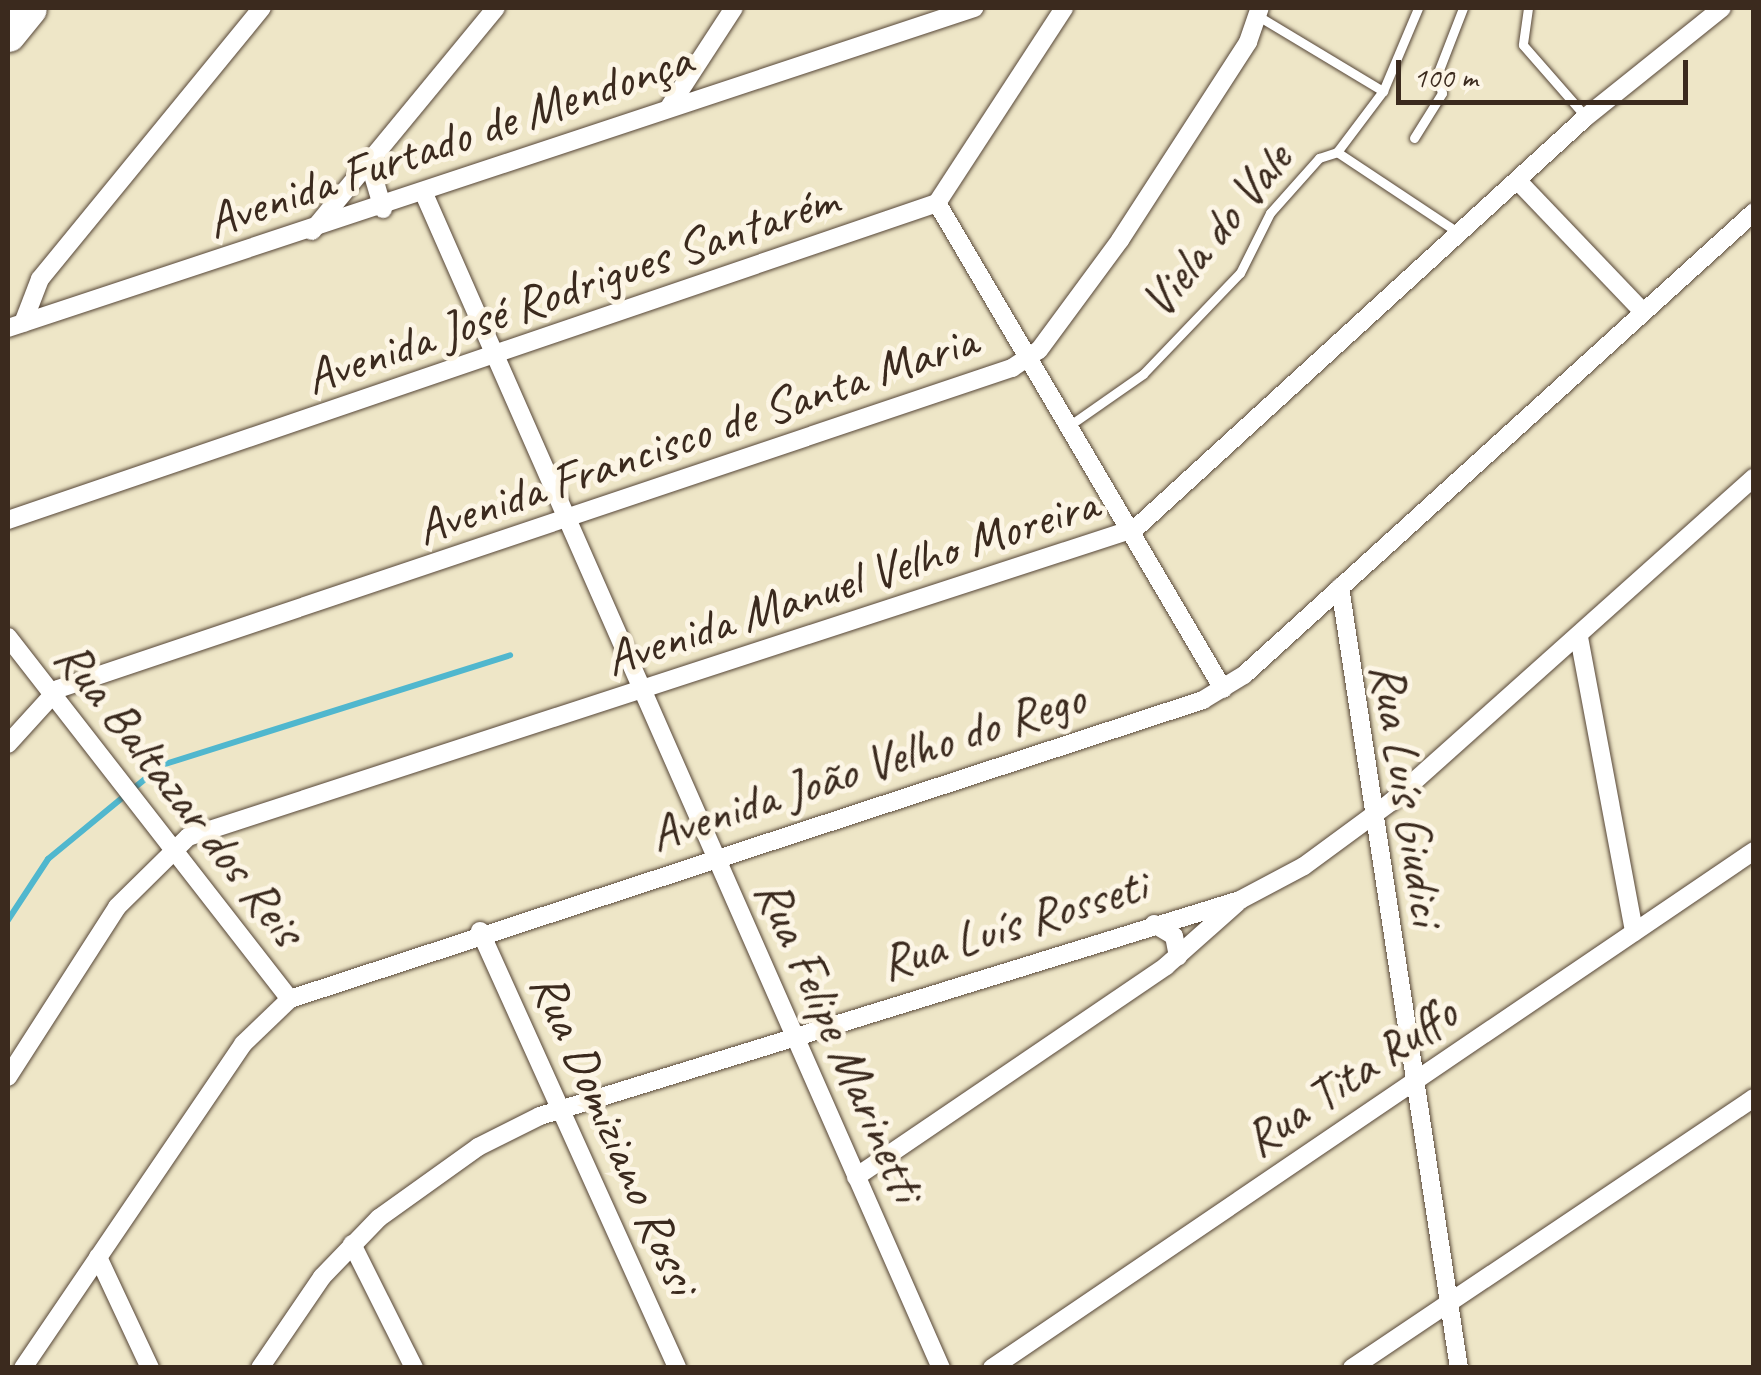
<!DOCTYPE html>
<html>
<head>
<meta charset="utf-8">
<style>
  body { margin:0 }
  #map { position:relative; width:1761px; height:1375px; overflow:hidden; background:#eee6c7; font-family:Caveat,sans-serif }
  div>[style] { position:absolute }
  .stream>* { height:6px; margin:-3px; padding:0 3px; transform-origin:3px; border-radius:3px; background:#50b7ce }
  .roads { filter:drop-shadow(0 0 2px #564637) drop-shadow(0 0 2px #564637) }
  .lane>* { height:9px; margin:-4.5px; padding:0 4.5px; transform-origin:4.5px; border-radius:4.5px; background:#fff }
  .street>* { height:18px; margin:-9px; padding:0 9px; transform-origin:9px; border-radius:9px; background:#fff }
  .highway>* { height:35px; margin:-17.5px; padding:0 17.5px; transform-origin:17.5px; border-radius:17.5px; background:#fff }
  span { translate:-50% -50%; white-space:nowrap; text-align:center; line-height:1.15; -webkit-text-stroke:10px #fcf5e5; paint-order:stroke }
  .street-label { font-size:50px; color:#3b2a1e }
  .frame { position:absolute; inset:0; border:10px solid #3b2a1e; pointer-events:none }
  .scale { position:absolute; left:1396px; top:60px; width:292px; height:45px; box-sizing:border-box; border:5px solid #3b2a1e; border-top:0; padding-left:12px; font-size:30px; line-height:35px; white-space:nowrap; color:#3b2a1e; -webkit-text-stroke:8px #fcf5e5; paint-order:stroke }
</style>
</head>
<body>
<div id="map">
  <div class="stream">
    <div style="left:8px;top:920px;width:73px;rotate:-56.7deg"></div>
    <div style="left:48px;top:859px;width:148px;rotate:-39.5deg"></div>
    <div style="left:162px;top:765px;width:365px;rotate:-17.5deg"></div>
  </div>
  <div class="roads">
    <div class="lane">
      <div style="left:1528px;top:8px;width:37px;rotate:98deg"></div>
      <div style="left:1523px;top:45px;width:96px;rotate:48.8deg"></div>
      <div style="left:1258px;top:16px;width:146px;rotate:31deg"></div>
      <div style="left:1414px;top:138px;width:53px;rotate:-58.1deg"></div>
      <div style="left:1442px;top:93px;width:19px;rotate:-106deg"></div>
      <div style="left:1437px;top:75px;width:72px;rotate:-68.8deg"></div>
      <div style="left:1337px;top:152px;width:146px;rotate:33.6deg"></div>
      <div style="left:1070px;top:425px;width:89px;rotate:-34.9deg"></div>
      <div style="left:1143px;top:374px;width:140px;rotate:-46.2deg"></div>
      <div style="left:1240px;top:273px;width:67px;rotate:-63.4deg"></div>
      <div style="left:1270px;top:213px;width:74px;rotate:-48.3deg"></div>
      <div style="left:1319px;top:158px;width:19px;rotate:-18deg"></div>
      <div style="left:1337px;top:152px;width:76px;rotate:-53deg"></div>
      <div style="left:1383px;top:91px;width:90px;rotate:-67.1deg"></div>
    </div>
    <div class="street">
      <div style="left:670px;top:106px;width:117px;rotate:-56.9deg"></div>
      <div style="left:370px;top:165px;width:46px;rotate:73.5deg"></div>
      <div style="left:1518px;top:181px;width:181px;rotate:46.3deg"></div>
      <div style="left:425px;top:196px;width:1281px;rotate:66.24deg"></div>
      <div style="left:937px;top:203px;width:564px;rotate:59.52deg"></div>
      <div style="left:312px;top:231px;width:289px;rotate:-50.5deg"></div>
      <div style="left:23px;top:323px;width:47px;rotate:-68.9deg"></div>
      <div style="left:40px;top:279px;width:350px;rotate:-50.7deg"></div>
      <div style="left:8px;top:328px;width:1018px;rotate:-18.33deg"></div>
      <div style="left:8px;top:520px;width:982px;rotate:-18.84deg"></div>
      <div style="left:937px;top:203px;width:233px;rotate:-56.9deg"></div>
      <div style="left:1340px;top:587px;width:790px;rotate:81.34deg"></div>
      <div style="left:8px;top:637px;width:459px;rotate:52.1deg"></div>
      <div style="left:1579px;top:637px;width:300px;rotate:79.4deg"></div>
      <div style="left:8px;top:744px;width:74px;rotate:-47.7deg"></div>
      <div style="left:58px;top:689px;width:1007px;rotate:-18.6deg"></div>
      <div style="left:1012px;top:368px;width:32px;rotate:-34deg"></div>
      <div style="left:1039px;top:350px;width:137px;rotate:-53.6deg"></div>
      <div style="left:1120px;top:240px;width:236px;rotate:-57.1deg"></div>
      <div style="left:1248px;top:42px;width:36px;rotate:-71deg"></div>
      <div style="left:1154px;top:924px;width:23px;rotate:31deg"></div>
      <div style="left:1174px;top:936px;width:21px;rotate:79deg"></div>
      <div style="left:480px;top:931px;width:479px;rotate:65.7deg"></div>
      <div style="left:8px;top:1077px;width:202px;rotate:-57.3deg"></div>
      <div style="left:117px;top:907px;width:100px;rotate:-44.6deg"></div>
      <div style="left:188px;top:837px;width:997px;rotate:-18.05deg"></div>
      <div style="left:1136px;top:528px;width:609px;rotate:-42.41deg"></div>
      <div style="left:1586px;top:117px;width:174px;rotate:-38.7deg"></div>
      <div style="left:856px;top:1177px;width:375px;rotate:-34.2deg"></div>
      <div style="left:1166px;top:966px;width:95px;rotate:-41.6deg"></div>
      <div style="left:352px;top:1244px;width:139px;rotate:63.4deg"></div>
      <div style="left:98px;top:1257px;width:123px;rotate:64.9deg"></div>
      <div style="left:23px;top:1368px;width:392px;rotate:-55.8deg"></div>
      <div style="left:243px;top:1044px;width:65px;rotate:-43.8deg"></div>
      <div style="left:290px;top:999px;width:961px;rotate:-18.13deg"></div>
      <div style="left:1203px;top:700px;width:48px;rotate:-31.4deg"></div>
      <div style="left:1244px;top:675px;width:689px;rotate:-42.23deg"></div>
      <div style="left:260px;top:1368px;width:110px;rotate:-55.7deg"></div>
      <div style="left:322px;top:1277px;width:82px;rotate:-46deg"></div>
      <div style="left:379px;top:1218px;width:122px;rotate:-35.6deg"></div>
      <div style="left:478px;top:1147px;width:69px;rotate:-26.6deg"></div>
      <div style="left:540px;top:1116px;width:733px;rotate:-17.15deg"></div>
      <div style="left:1240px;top:900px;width:72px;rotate:-28deg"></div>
      <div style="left:1304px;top:866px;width:108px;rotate:-36.3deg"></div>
      <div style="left:1391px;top:802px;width:487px;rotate:-41.8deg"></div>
      <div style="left:992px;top:1368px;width:921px;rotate:-34.16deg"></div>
      <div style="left:1352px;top:1368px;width:484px;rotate:-33.9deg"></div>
    </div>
    <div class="highway">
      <div style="left:8px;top:34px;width:33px;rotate:-51deg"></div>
    </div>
  </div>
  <div class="street-label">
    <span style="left:449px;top:140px;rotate:-19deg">Avenida Furtado de Mendonça</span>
    <span style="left:1216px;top:230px;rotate:-51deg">Viela do Vale</span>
    <span style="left:571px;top:288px;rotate:-19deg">Avenida José Rodrigues Santarém</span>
    <span style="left:696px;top:434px;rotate:-19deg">Avenida Francisco de Santa Maria</span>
    <span style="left:851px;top:581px;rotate:-18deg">Avenida Manuel Velho Moreira</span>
    <span style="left:867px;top:766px;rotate:-18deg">Avenida João Velho do Rego</span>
    <span style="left:180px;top:793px;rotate:52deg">Rua Baltazar dos Reis</span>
    <span style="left:1408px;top:794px;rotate:81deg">Rua Luís Giudici</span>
    <span style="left:1013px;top:924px;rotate:-17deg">Rua Luís Rosseti</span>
    <span style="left:840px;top:1040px;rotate:66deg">Rua Felipe Marinetti</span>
    <span style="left:1350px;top:1076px;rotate:-34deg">Rua Tita Ruffo</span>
    <span style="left:615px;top:1133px;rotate:66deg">Rua Domiziano Rossi</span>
  </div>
  <div class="frame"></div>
  <div class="scale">100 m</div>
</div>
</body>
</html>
